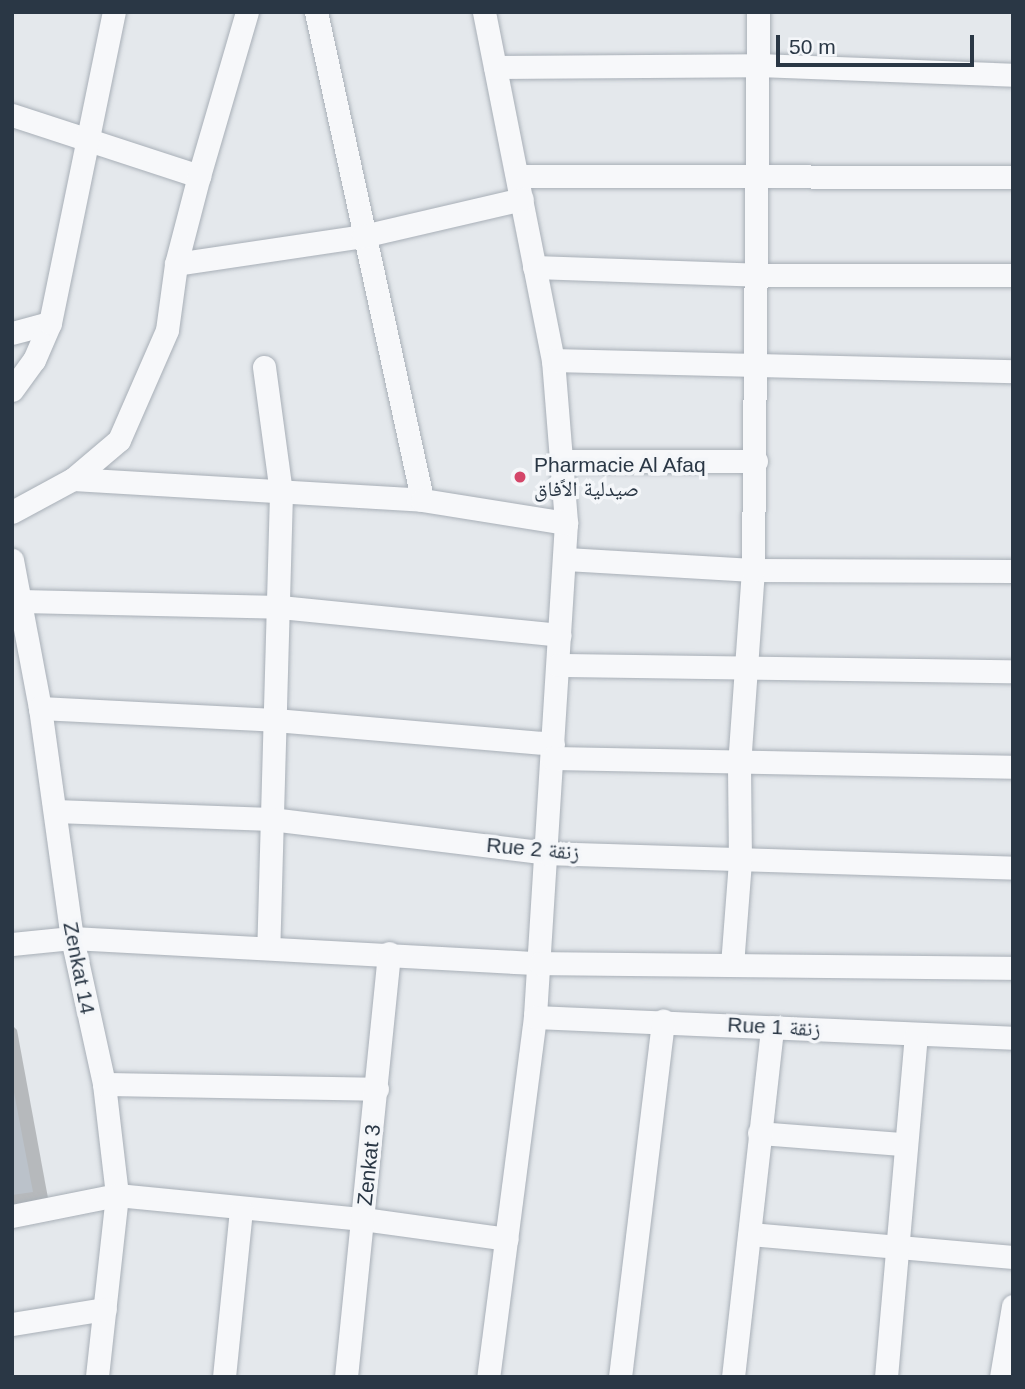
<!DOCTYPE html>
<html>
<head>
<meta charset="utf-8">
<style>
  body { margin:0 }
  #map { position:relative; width:1025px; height:1389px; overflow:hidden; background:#e4e8ec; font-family:Helvetica,"Noto Naskh Arabic",sans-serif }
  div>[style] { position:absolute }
  .shadow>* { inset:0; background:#0003 }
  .building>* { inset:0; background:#bbc2ca }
  .roads { filter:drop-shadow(0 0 2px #a8afb7) drop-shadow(0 0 2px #a8afb7) }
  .minor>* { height:23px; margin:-11.5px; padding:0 11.5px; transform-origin:11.5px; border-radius:11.5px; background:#f7f8fa }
  .dots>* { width:19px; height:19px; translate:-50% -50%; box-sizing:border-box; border:4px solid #f4f6f9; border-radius:50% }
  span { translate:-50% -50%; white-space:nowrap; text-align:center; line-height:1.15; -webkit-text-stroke:7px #f4f6f9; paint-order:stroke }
  .poi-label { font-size:21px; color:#2a3745 }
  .left { translate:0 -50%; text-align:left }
  .street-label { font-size:21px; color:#2a3745 }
  .frame { position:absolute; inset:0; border:14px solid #2a3745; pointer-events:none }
  .scale { position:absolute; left:776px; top:35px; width:198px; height:32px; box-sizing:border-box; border:4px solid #2a3745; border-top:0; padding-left:9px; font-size:21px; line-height:24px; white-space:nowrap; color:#2a3745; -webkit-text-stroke:5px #f4f6f9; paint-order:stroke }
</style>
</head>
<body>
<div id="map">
  <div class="shadow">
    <div style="clip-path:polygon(12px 1025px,17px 1030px,50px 1209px,12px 1208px)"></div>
  </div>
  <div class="building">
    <div style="clip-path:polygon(12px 1082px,33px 1192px,12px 1195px)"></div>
  </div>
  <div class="roads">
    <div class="minor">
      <div style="left:316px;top:12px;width:499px;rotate:77.7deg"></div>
      <div style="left:484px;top:12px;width:355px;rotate:78.8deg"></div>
      <div style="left:553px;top:360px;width:164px;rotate:85.4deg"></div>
      <div style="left:566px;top:523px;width:495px;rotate:93.6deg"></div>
      <div style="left:535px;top:1017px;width:363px;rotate:97.4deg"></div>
      <div style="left:495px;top:67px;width:263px;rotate:-0.4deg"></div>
      <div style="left:758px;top:65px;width:255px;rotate:2.2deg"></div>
      <div style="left:12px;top:115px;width:197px;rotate:18.1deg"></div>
      <div style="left:517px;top:176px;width:496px;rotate:0.1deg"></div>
      <div style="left:176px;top:264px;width:189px;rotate:-8.5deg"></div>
      <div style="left:363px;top:236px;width:163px;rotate:-13.1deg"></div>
      <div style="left:534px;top:267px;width:224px;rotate:2deg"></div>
      <div style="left:758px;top:275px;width:255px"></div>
      <div style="left:12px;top:333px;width:39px;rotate:-15deg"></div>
      <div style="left:553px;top:360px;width:460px;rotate:1.4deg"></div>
      <div style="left:264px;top:367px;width:127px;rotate:82.3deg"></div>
      <div style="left:281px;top:493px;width:454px;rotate:91.6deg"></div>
      <div style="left:12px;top:390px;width:37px;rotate:-54deg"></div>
      <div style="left:34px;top:360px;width:40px;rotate:-66.6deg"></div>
      <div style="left:50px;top:323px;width:318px;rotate:-78.4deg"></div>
      <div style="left:563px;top:461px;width:193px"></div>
      <div style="left:73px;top:479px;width:350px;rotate:3.4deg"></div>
      <div style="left:422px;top:500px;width:146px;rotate:9.1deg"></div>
      <div style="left:12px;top:512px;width:69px;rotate:-28.4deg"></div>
      <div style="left:73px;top:479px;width:60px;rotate:-40.3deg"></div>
      <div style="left:119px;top:440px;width:120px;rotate:-66.4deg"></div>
      <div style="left:167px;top:330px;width:67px;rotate:-82.2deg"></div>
      <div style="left:176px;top:264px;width:91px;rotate:-75.4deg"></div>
      <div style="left:199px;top:176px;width:171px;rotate:-73.7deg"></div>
      <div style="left:566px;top:559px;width:187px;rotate:3.4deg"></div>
      <div style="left:753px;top:570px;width:260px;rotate:0.2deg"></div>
      <div style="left:12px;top:560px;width:151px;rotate:79.3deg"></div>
      <div style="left:40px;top:708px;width:232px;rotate:82.1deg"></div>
      <div style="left:72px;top:938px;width:149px;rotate:77.6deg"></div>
      <div style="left:104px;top:1084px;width:112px;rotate:83.3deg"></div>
      <div style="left:117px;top:1195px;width:183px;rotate:96.3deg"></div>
      <div style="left:21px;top:601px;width:259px;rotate:1.3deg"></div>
      <div style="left:280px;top:607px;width:281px;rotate:5.7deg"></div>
      <div style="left:558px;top:665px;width:455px;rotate:0.8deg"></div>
      <div style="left:40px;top:708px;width:235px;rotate:2.9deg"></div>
      <div style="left:275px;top:720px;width:279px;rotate:4.9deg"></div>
      <div style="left:552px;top:758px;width:461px;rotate:1.1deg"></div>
      <div style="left:55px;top:811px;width:216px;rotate:2.1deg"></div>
      <div style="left:271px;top:819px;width:278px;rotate:7deg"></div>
      <div style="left:547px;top:853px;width:466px;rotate:1.8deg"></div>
      <div style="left:12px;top:944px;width:60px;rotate:-5.7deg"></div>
      <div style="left:72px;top:938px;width:469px;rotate:3.1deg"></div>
      <div style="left:540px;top:963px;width:473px;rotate:0.6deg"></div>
      <div style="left:732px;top:965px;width:103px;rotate:-85.6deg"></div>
      <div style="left:740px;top:862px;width:97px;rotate:-90.6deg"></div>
      <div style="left:739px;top:765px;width:196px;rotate:-85.9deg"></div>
      <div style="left:753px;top:570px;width:558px;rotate:-89.49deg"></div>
      <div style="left:535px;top:1017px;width:478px;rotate:2.5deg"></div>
      <div style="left:104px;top:1084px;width:273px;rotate:1deg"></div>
      <div style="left:759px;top:1133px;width:144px;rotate:4.4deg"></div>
      <div style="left:12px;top:1216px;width:107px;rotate:-11.3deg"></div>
      <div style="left:117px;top:1195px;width:247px;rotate:5.6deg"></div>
      <div style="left:363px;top:1219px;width:145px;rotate:7.9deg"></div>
      <div style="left:750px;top:1234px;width:264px;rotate:5deg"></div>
      <div style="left:12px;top:1324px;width:94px;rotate:-9.2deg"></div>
      <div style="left:224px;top:1377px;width:168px;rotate:-84.2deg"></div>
      <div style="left:346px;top:1377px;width:426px;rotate:-84.2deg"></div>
      <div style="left:620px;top:1377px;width:359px;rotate:-83.1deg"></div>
      <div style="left:733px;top:1377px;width:352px;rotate:-83.6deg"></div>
      <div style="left:886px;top:1377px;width:344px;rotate:-85deg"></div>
      <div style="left:1001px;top:1377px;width:72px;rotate:-80.4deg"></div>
    </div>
  </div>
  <div class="dots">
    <div style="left:520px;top:477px;background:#d44669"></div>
  </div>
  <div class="poi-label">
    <span class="left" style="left:534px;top:477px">Pharmacie Al Afaq<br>صيدلية الاًفاق</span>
  </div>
  <div class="street-label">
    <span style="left:533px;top:849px;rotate:5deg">Rue 2 زنقة</span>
    <span style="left:79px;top:968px;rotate:79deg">Zenkat 14</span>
    <span style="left:774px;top:1027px;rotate:3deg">Rue 1 زنقة</span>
    <span style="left:369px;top:1165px;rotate:-84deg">Zenkat 3</span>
  </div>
  <div class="frame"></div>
  <div class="scale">50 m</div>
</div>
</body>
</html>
